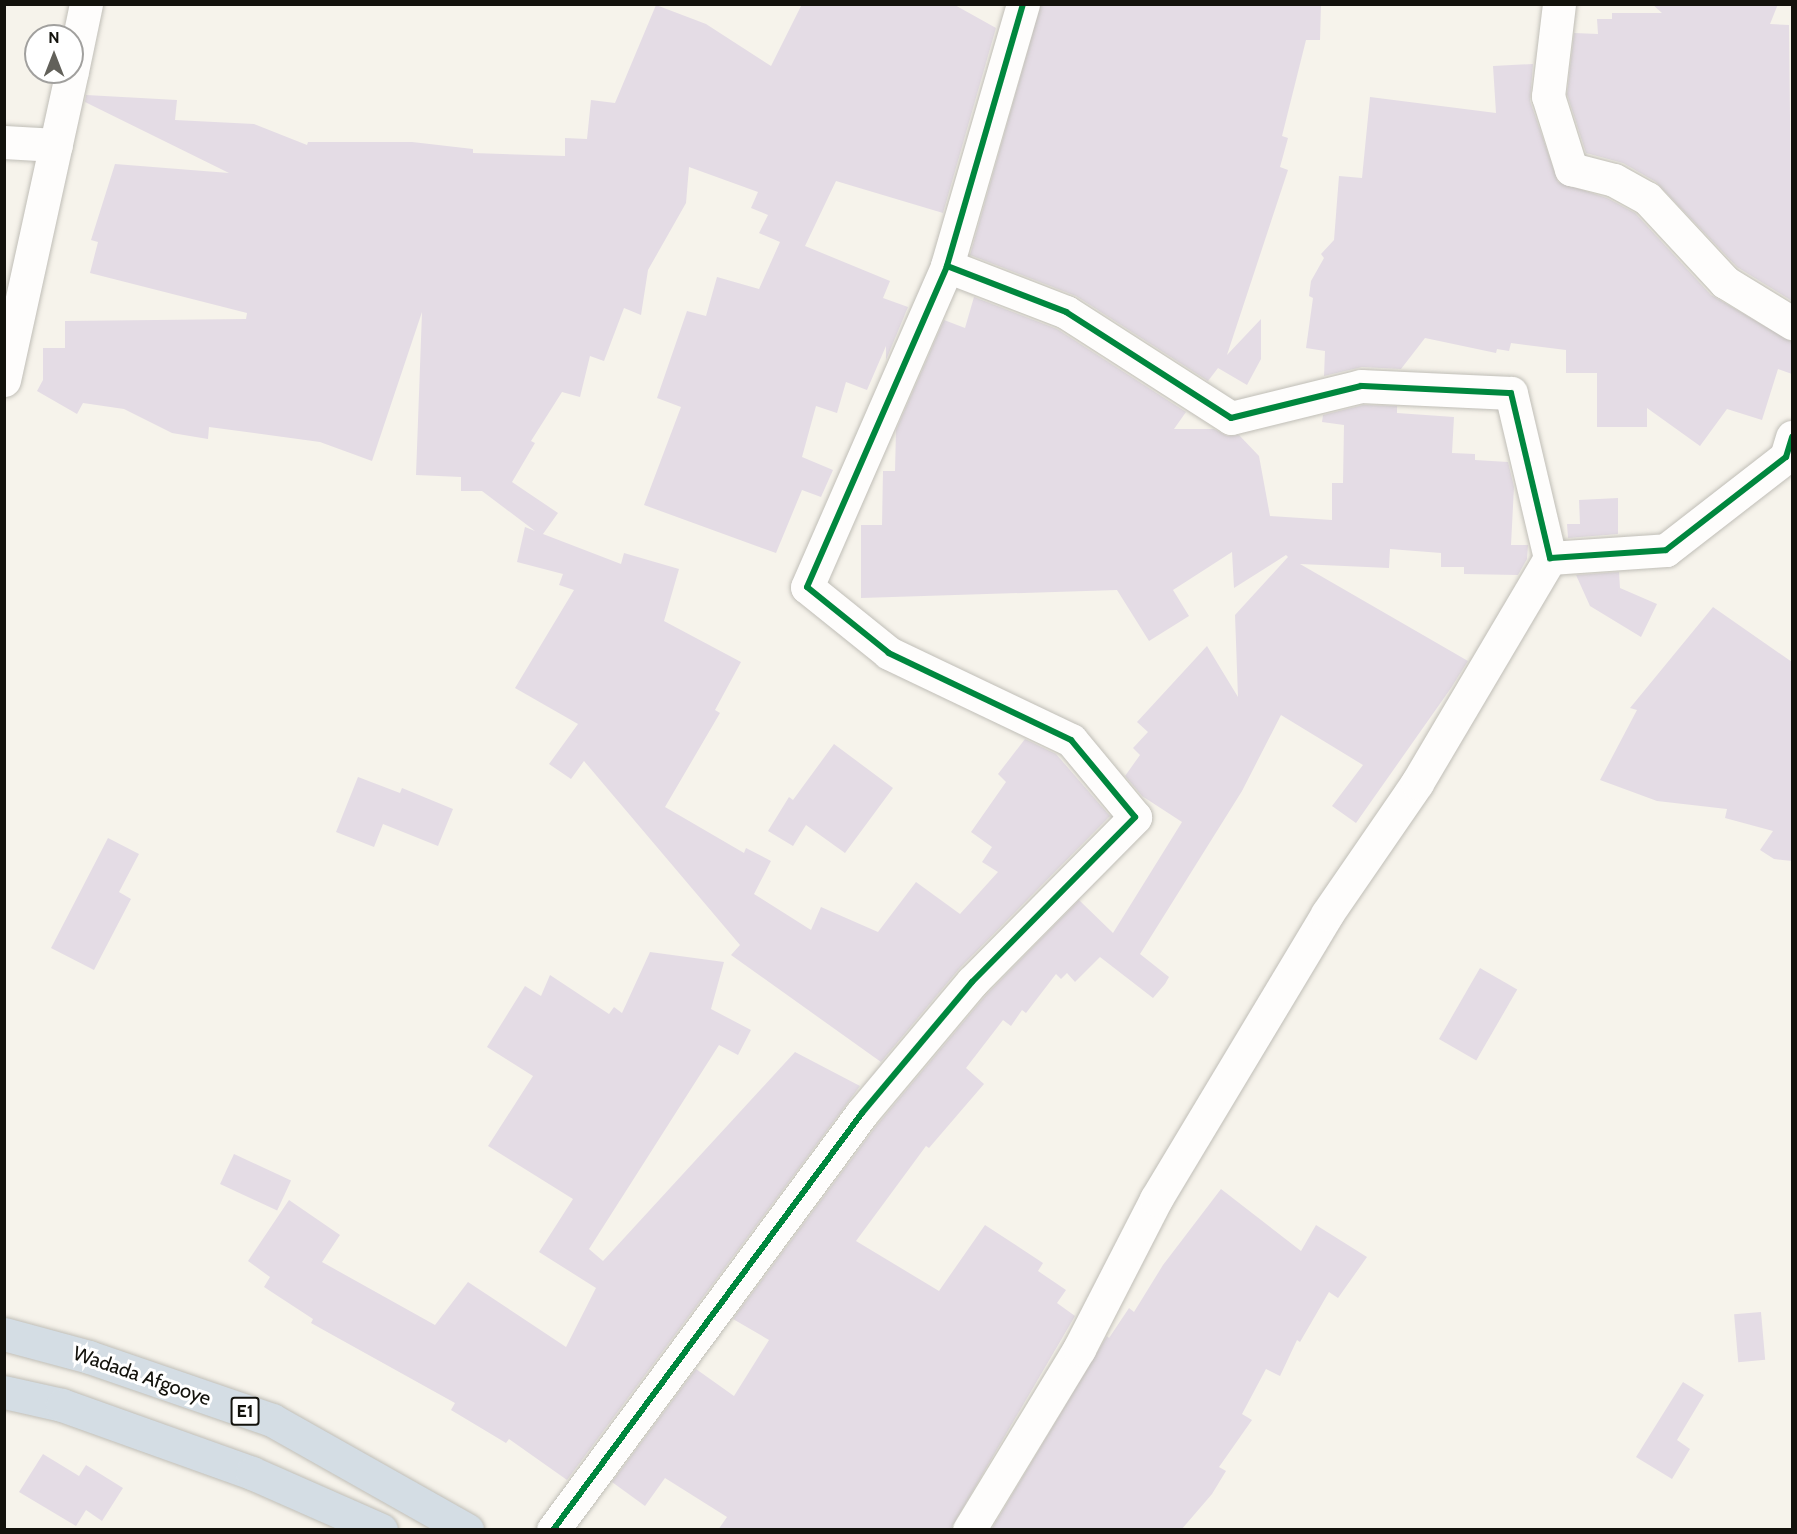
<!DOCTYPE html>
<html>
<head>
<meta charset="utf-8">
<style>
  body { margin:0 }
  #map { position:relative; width:1797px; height:1534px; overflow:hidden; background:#f6f3eb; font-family:Cabin,sans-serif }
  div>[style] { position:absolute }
  .building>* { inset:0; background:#e4dce5; transform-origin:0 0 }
  .roads { filter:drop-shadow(0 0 2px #c0beb7) drop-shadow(0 0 2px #c0beb7) }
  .minor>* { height:33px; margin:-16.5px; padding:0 16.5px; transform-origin:16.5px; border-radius:16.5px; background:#fefdfc }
  .highway>* { height:33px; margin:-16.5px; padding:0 16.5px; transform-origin:16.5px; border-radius:16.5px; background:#d4dde4 }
  .cycleway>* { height:6px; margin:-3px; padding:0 3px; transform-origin:3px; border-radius:3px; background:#00873e }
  span { translate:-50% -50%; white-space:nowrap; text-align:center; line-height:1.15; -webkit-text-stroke:6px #fff; paint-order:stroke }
  .shield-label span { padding:2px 4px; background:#fff; border:2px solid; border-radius:4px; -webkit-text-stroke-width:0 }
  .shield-label { font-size:18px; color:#13120c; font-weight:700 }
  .street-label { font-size:20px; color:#13120c }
  .frame { position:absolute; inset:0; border:6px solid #13120c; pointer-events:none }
  .north { position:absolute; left:24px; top:24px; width:60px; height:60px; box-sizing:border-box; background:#fff; border:2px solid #a1a09e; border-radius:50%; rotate:0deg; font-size:16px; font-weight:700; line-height:24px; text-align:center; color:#13120c }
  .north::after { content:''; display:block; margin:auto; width:21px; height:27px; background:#62615a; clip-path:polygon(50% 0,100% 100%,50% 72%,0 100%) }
</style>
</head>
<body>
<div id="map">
  <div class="building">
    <div style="clip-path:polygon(802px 4px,953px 4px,996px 28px,943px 213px,836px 181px,805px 246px,890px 281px,883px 298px,908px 307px,886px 360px,886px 346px,867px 390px,846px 382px,837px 413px,816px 406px,802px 457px,833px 470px,821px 497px,802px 490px,776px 553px,644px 505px,681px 407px,657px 398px,687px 311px,706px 316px,717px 277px,759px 289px,780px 242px,759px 233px,768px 215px,751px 208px,758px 192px,689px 167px,686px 203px,648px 270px,641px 315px,624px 308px,604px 361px,590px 356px,580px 397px,562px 392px,531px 441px,535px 443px,512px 482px,558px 513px,543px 534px,621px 564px,624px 553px,679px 569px,664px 621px,741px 662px,715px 710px,720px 713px,665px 807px,744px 853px,746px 848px,771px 861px,754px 894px,811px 930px,821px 907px,878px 932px,916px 882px,960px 914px,998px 872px,982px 862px,992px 847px,971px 832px,1006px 782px,998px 774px,1025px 739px,1056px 754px,1110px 816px,959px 969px,881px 1062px,731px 955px,740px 945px,584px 761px,571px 779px,549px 764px,578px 724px,515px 688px,574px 590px,559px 585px,563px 574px,517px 562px,525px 527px,535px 531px,482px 491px,461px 491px,461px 477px,416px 475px,422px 312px,372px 461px,320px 442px,209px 427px,208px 439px,172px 433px,124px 409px,83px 403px,77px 414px,37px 391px,43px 380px,43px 348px,65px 348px,65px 321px,246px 319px,247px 313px,90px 273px,98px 242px,91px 240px,115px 164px,229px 173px,85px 102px,86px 95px,177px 100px,175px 120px,254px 124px,307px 145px,308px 142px,412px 142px,473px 149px,473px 153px,565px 156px,565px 138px,587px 139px,591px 100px,615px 103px,656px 5px,706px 24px,771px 66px)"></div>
    <div style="clip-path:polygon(1041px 4px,1321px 4px,1320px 40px,1306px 40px,1282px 136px,1288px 138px,1280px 167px,1288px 170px,1227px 355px,1261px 319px,1261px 359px,1247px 385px,1218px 368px,1208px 381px,1076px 296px,970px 255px)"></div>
    <div style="clip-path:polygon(1652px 4px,1778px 4px,1770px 24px,1789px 25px,1792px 301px,1737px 267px,1656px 182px,1623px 163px,1586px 153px,1567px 94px,1574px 33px,1598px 34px,1597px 19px,1612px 19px,1612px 13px,1662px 13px)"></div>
    <div style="clip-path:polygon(1533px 64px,1530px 101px,1558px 182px,1607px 198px,1635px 213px,1711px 295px,1792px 342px,1792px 374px,1778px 369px,1762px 420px,1727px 409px,1700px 446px,1647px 408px,1647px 427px,1597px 427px,1597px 373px,1566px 373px,1566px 350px,1511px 343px,1509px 351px,1497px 349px,1496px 353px,1425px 338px,1401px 369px,1362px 367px,1324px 376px,1325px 351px,1306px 348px,1313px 298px,1309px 296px,1311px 281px,1324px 258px,1321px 254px,1334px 240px,1339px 176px,1362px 178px,1370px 97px,1496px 113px,1493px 66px)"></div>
    <div style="clip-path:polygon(974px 297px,1057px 329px,1186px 412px,1174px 429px,1214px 429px,1227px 436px,1239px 435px,1259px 456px,1270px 516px,1332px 520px,1332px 483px,1343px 483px,1344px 425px,1322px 422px,1323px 415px,1363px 405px,1397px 406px,1397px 413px,1454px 417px,1452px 453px,1475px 454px,1475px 460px,1508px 462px,1514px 487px,1511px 545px,1528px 545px,1527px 559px,1518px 575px,1464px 574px,1464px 567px,1441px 567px,1441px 553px,1390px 549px,1389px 568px,1300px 564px,1468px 661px,1451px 688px,1356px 823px,1332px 806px,1363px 765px,1281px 715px,1242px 791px,1140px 954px,1169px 977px,1165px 984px,1153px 998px,1100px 957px,1075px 982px,1067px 973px,1061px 979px,1056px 974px,1026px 1013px,1022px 1010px,1011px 1026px,1003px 1020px,966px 1068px,984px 1084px,929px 1148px,926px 1146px,856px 1241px,939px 1291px,985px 1225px,1043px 1263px,1038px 1271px,1066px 1290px,1057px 1303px,1075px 1316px,950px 1530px,718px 1530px,727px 1517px,665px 1478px,645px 1506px,612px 1482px,696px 1369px,734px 1396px,769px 1340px,733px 1319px,877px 1125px,986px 995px,1079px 900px,1113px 933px,1182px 822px,1142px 796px,1125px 776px,1140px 755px,1133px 748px,1148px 732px,1137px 722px,1207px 646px,1238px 697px,1235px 615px,1288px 557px,1286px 555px,1234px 588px,1232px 552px,1173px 590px,1189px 616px,1149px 641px,1117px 590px,861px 598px,861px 525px,882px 525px,883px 471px,895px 471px,896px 430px,944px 320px,965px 328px)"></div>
    <div style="clip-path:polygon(1618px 498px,1618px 534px,1568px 538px,1567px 524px,1580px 524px,1579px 500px)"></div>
    <div style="clip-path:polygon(1619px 572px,1620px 588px,1657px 604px,1641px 637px,1590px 606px,1576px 575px)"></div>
    <div style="clip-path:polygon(1713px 607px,1792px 662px,1792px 861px,1774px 859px,1760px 850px,1773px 831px,1725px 818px,1727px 809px,1657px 801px,1600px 780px,1637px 710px,1630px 708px)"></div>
    <div style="clip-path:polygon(834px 744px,893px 788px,845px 853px,806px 825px,793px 846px,768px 831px,789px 797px,793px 800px)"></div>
    <div style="clip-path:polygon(358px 777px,400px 793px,402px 788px,453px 809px,438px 846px,383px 824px,374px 847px,336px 832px)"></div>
    <div style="clip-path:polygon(108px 838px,139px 854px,119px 892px,131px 899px,94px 970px,51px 948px)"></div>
    <div style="clip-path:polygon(650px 952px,724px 962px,711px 1009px,751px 1030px,738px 1055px,719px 1045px,589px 1249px,603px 1261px,795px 1052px,860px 1086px,567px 1480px,509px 1439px,506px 1443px,451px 1410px,455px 1403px,311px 1323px,313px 1319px,264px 1287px,270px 1277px,248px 1261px,289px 1200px,340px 1235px,322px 1262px,435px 1325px,468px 1282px,566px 1347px,596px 1288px,539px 1252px,573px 1199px,488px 1146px,533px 1076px,487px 1047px,525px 986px,541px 996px,550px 975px,609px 1014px,614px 1007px,622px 1013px)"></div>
    <div style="left:1480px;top:968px;width:43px;height:82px;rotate:30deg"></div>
    <div style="left:234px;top:1154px;width:63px;height:33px;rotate:25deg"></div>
    <div style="clip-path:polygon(1221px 1189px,1301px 1251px,1316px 1225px,1367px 1257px,1338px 1298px,1329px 1292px,1300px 1342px,1297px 1340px,1280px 1376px,1266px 1369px,1242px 1414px,1252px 1420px,1219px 1467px,1226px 1471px,1212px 1494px,1181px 1530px,991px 1530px,1107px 1336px,1109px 1338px,1129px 1308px,1134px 1312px,1163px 1265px)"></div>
    <div style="left:1761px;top:1312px;width:48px;height:27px;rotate:85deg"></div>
    <div style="clip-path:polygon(1683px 1382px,1704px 1395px,1677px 1440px,1690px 1449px,1672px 1479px,1636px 1457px)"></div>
    <div style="clip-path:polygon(43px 1454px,79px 1476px,86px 1465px,123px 1488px,102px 1521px,86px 1510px,76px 1526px,19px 1492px)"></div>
  </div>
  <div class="roads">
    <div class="minor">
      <div style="left:1023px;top:4px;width:273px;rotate:106.2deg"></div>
      <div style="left:947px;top:266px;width:128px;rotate:21.1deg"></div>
      <div style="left:1066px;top:312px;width:196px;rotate:32.7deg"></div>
      <div style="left:1231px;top:418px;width:134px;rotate:-13.8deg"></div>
      <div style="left:1361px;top:386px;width:150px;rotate:2.7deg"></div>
      <div style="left:1511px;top:393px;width:170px;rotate:76.7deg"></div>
      <div style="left:1550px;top:558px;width:116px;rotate:-3.9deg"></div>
      <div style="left:1666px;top:550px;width:152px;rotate:-37.8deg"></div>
      <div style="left:1786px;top:457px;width:21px;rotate:-73deg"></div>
      <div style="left:1559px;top:4px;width:93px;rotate:96.8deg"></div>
      <div style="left:1548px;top:96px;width:77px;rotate:72.5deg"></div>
      <div style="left:1571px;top:169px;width:44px;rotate:14.3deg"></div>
      <div style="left:1614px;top:180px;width:38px;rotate:29deg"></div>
      <div style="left:1647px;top:198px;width:115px;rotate:47.1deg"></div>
      <div style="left:1725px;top:282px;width:79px;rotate:31.5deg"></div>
      <div style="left:72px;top:71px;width:68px;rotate:-78.2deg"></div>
      <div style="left:4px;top:142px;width:52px;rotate:3.3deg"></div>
      <div style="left:4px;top:380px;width:315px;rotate:-77.6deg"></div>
      <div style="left:553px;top:1530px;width:519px;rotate:-53.46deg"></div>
      <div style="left:862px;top:1113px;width:171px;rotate:-50deg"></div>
      <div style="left:972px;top:982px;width:232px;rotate:-45.3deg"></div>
      <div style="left:1135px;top:817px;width:100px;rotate:-129.7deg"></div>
      <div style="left:1071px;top:740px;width:202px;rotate:-154.5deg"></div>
      <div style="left:889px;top:653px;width:105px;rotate:-141.2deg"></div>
      <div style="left:807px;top:587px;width:350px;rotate:-66.4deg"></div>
      <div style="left:969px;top:1530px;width:212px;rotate:-58.7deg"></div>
      <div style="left:1079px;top:1349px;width:169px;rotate:-62.8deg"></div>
      <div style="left:1156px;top:1199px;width:332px;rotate:-59deg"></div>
      <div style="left:1327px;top:914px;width:159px;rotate:-55.5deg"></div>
      <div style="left:1417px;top:783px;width:261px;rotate:-59.4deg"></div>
    </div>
    <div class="highway">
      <div style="left:4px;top:1334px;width:88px;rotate:15.1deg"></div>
      <div style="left:89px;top:1357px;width:194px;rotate:19deg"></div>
      <div style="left:272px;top:1420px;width:224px;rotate:29.4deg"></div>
      <div style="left:4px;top:1392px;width:59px;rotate:12.6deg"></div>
      <div style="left:62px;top:1405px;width:202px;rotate:19.7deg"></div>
      <div style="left:252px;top:1473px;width:141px;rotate:23.8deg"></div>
    </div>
  </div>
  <div class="cycleway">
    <div style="left:1023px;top:4px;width:273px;rotate:106.2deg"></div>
    <div style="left:947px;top:266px;width:128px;rotate:21.1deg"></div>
    <div style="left:1066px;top:312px;width:196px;rotate:32.7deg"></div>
    <div style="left:1231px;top:418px;width:134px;rotate:-13.8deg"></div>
    <div style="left:1361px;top:386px;width:150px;rotate:2.7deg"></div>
    <div style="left:1511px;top:393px;width:170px;rotate:76.7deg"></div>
    <div style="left:1550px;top:558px;width:116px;rotate:-3.9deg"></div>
    <div style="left:1666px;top:550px;width:152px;rotate:-37.8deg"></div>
    <div style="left:1786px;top:457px;width:21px;rotate:-73deg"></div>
    <div style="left:553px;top:1530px;width:519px;rotate:-53.46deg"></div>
    <div style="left:862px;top:1113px;width:171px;rotate:-50deg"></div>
    <div style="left:972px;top:982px;width:232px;rotate:-45.3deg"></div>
    <div style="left:1135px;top:817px;width:100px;rotate:-129.7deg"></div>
    <div style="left:1071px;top:740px;width:202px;rotate:-154.5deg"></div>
    <div style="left:889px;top:653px;width:105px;rotate:-141.2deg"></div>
    <div style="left:807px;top:587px;width:350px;rotate:-66.4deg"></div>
  </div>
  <div class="shield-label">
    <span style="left:245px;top:1411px">E1</span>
  </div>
  <div class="street-label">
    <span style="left:142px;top:1376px;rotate:19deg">Wadada Afgooye</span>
  </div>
  <div class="frame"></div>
  <div class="north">N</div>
</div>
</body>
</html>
